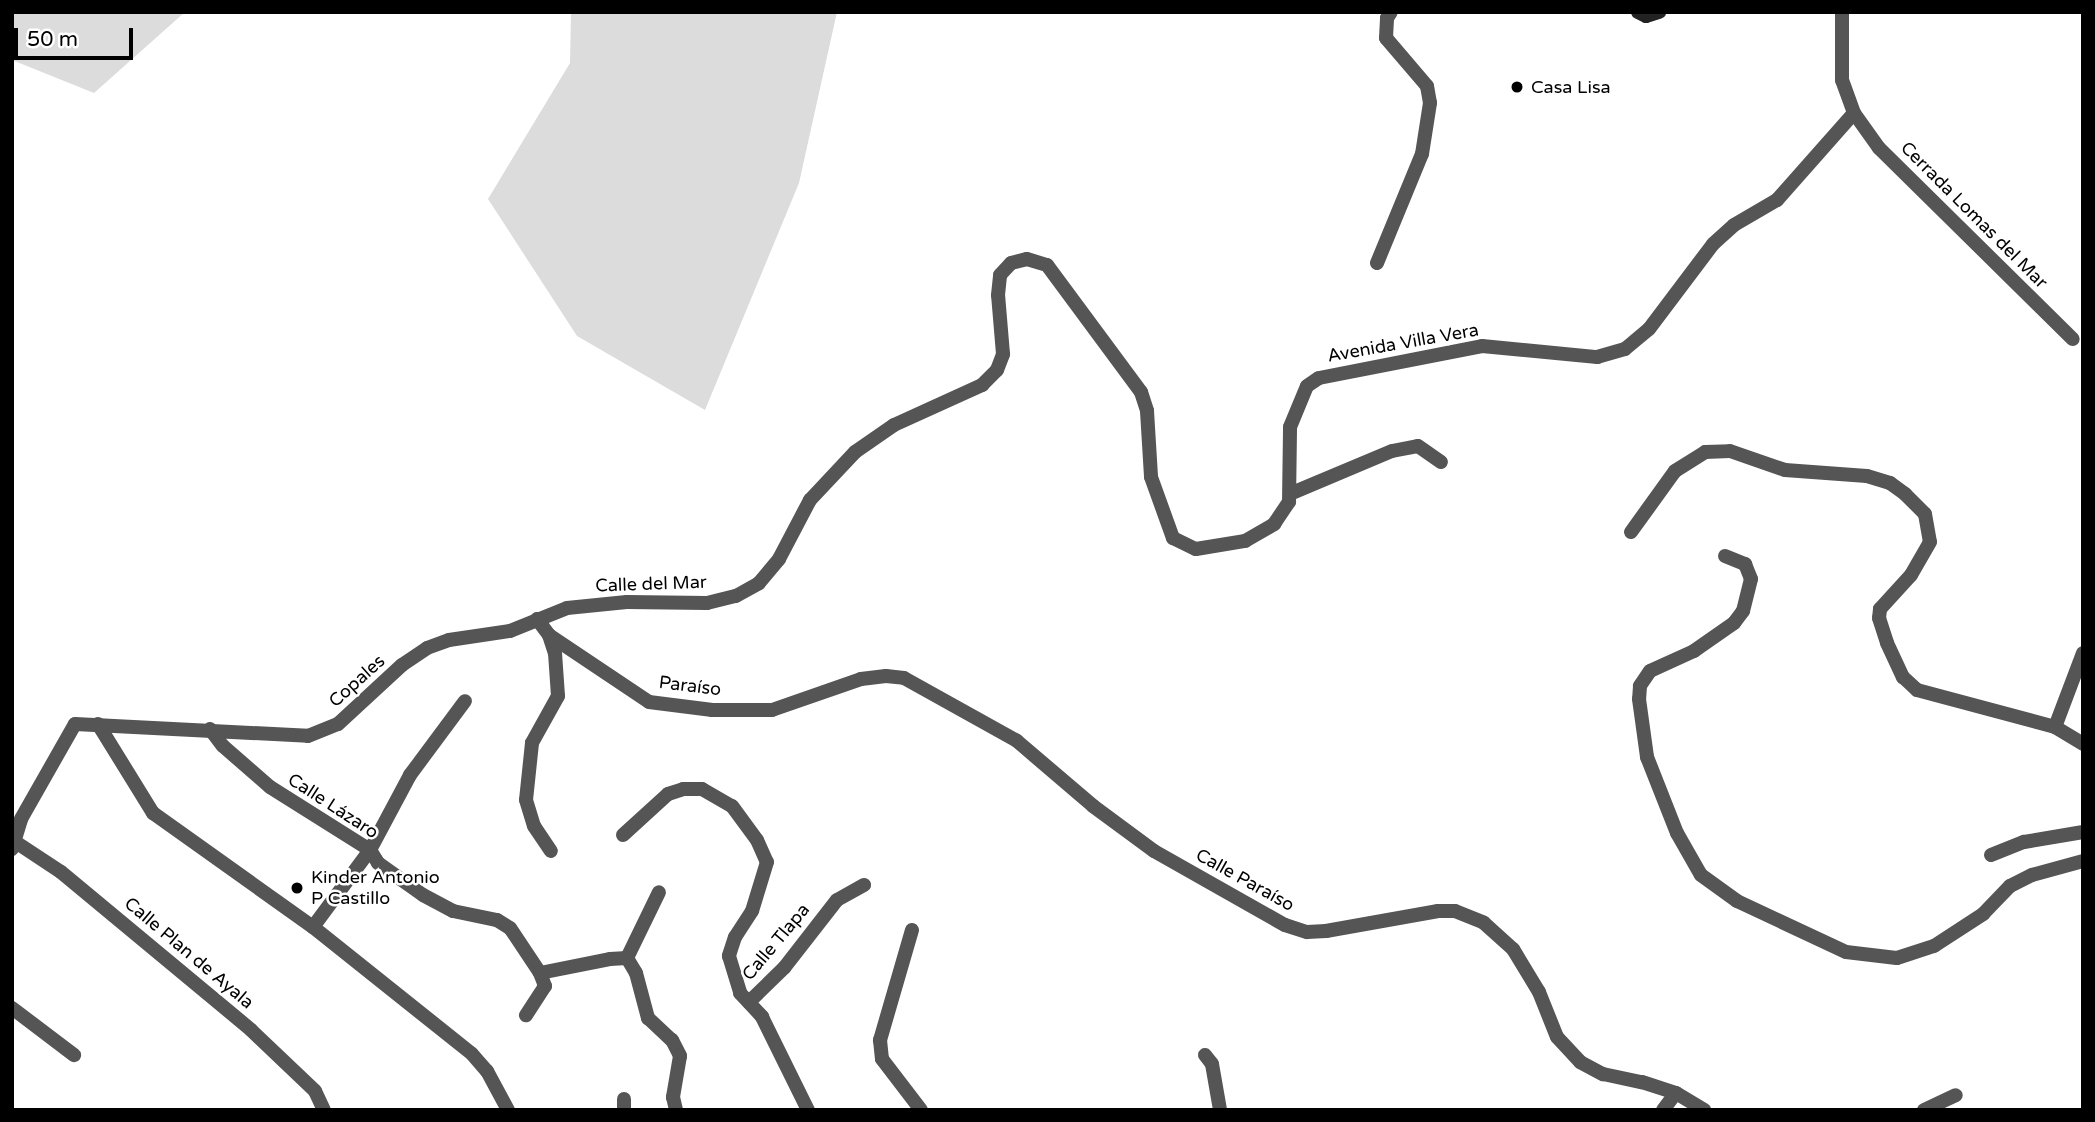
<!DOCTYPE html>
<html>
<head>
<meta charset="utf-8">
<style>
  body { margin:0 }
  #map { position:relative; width:2095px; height:1122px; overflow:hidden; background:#fff; font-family:"Varela Round",sans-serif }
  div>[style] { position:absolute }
  .green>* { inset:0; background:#dcdcdc }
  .street>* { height:14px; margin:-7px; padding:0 7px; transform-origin:7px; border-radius:7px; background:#555 }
  .secondary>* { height:14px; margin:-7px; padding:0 7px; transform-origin:7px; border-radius:7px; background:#222 }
  .dots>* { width:19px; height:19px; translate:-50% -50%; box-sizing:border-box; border:4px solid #fff; border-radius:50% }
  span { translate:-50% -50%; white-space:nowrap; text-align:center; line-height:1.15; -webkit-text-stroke:5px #fff; paint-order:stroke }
  .poi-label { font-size:18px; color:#000 }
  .left { translate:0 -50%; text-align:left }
  .street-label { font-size:18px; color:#000 }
  .frame { position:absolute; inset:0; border:14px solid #000; pointer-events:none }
  .scale { position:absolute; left:14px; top:28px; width:119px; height:32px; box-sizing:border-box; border:4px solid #000; border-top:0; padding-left:9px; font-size:21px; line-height:24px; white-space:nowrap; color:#000; -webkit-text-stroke:5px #fff; paint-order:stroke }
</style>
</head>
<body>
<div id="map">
  <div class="green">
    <div style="clip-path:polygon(12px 12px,185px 12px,94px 93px,12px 60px)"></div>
    <div style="clip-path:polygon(571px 12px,837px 12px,799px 183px,705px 410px,577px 336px,488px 199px,570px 63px)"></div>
  </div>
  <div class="street">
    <div style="left:1842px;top:12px;width:68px;rotate:90deg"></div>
    <div style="left:1842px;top:80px;width:35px;rotate:70deg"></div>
    <div style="left:1854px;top:113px;width:43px;rotate:54.5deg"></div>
    <div style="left:1879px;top:148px;width:272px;rotate:44.6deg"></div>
    <div style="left:1377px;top:263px;width:118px;rotate:-67.6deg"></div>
    <div style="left:1422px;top:154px;width:52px;rotate:-81.1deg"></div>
    <div style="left:1430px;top:103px;width:17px;rotate:-100deg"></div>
    <div style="left:1427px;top:86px;width:63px;rotate:-130.5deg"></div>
    <div style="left:1386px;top:38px;width:20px;rotate:-87deg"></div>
    <div style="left:1387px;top:18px;width:7px;rotate:-56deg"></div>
    <div style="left:1292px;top:493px;width:108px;rotate:-22.8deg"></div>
    <div style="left:1392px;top:451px;width:26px;rotate:-11deg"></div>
    <div style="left:1418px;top:446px;width:28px;rotate:35deg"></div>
    <div style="left:1631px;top:532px;width:75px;rotate:-54.2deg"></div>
    <div style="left:1675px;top:471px;width:36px;rotate:-32deg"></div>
    <div style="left:1705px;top:452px;width:25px;rotate:-2deg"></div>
    <div style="left:1730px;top:451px;width:58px;rotate:19.1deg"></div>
    <div style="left:1785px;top:470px;width:82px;rotate:4.2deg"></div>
    <div style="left:1867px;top:476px;width:24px;rotate:17deg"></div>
    <div style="left:1890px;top:483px;width:19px;rotate:36deg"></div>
    <div style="left:1905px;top:494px;width:28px;rotate:45deg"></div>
    <div style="left:1925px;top:514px;width:28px;rotate:80deg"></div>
    <div style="left:1930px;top:542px;width:38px;rotate:120deg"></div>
    <div style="left:1911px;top:575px;width:46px;rotate:132.4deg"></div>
    <div style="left:1880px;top:609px;width:9px;rotate:96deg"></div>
    <div style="left:1879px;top:618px;width:26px;rotate:72deg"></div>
    <div style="left:1887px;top:643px;width:38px;rotate:65deg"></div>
    <div style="left:1903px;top:677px;width:19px;rotate:43deg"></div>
    <div style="left:1917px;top:690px;width:143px;rotate:15deg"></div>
    <div style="left:2055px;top:727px;width:33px;rotate:31deg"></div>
    <div style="left:1725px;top:556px;width:22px;rotate:22deg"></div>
    <div style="left:1745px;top:564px;width:16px;rotate:68deg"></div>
    <div style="left:1751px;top:579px;width:33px;rotate:104deg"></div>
    <div style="left:1743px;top:611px;width:15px;rotate:127deg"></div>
    <div style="left:1734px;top:623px;width:49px;rotate:145deg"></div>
    <div style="left:1694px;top:651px;width:48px;rotate:155.6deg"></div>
    <div style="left:1650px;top:671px;width:18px;rotate:124deg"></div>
    <div style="left:1640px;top:686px;width:13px;rotate:94deg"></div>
    <div style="left:1639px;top:699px;width:59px;rotate:82.1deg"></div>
    <div style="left:1647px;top:757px;width:82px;rotate:68.5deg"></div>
    <div style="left:1677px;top:833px;width:48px;rotate:60.3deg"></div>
    <div style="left:1701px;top:875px;width:44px;rotate:35.8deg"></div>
    <div style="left:1737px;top:901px;width:120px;rotate:25.1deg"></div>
    <div style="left:1846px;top:952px;width:51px;rotate:6.7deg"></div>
    <div style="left:1897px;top:958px;width:39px;rotate:-18deg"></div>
    <div style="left:1934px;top:946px;width:59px;rotate:-33.1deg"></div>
    <div style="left:1983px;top:914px;width:39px;rotate:-46deg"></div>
    <div style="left:2010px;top:886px;width:25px;rotate:-27deg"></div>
    <div style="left:2032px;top:875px;width:53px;rotate:-15.4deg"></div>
    <div style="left:537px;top:619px;width:20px;rotate:53deg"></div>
    <div style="left:549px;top:635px;width:120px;rotate:33.8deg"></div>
    <div style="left:649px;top:702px;width:64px;rotate:7.2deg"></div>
    <div style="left:712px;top:710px;width:60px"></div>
    <div style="left:772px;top:710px;width:94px;rotate:-19.2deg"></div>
    <div style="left:861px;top:679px;width:25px;rotate:-7deg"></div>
    <div style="left:886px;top:676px;width:18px;rotate:6deg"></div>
    <div style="left:904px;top:678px;width:129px;rotate:29.1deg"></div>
    <div style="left:1017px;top:741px;width:100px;rotate:40.5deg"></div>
    <div style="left:1093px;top:806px;width:76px;rotate:36.4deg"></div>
    <div style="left:1154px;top:851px;width:150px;rotate:29.5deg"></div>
    <div style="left:1285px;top:925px;width:23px;rotate:18deg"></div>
    <div style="left:1307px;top:932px;width:19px;rotate:-3deg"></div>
    <div style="left:1326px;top:931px;width:114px;rotate:-10.1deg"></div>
    <div style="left:1438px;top:911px;width:17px"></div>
    <div style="left:1455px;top:911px;width:31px;rotate:22deg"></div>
    <div style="left:1484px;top:923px;width:39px;rotate:42deg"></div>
    <div style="left:1513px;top:949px;width:50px;rotate:58.8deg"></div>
    <div style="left:1539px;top:992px;width:48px;rotate:68.2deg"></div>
    <div style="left:1557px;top:1037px;width:34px;rotate:47deg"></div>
    <div style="left:1580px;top:1062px;width:26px;rotate:28deg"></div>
    <div style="left:1603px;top:1074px;width:40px;rotate:12deg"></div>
    <div style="left:1642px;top:1082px;width:36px;rotate:18deg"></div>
    <div style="left:1676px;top:1093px;width:33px;rotate:31deg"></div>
    <div style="left:549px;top:635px;width:19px;rotate:72deg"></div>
    <div style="left:555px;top:653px;width:43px;rotate:86deg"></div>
    <div style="left:558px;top:696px;width:54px;rotate:119deg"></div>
    <div style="left:532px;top:743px;width:57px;rotate:96deg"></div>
    <div style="left:526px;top:800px;width:27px;rotate:73deg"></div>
    <div style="left:534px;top:826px;width:30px;rotate:56deg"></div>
    <div style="left:98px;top:724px;width:105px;rotate:58.3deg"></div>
    <div style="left:153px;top:813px;width:196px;rotate:35.5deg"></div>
    <div style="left:313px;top:927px;width:203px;rotate:38.6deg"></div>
    <div style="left:472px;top:1054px;width:23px;rotate:49deg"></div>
    <div style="left:487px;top:1071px;width:44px;rotate:61.7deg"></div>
    <div style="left:2055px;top:727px;width:79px;rotate:-69.3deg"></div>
    <div style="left:210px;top:729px;width:21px;rotate:53deg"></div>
    <div style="left:223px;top:746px;width:62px;rotate:41.1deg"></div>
    <div style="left:270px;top:787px;width:118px;rotate:32.2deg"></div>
    <div style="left:370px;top:850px;width:15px;rotate:58deg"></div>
    <div style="left:378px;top:863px;width:55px;rotate:35.4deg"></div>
    <div style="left:423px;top:895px;width:34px;rotate:28deg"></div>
    <div style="left:453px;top:911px;width:45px;rotate:11.6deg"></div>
    <div style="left:497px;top:920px;width:15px;rotate:32deg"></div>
    <div style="left:510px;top:928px;width:54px;rotate:56.3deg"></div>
    <div style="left:540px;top:973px;width:14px;rotate:69deg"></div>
    <div style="left:545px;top:986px;width:35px;rotate:123deg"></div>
    <div style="left:623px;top:835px;width:61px;rotate:-42.3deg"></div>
    <div style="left:668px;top:794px;width:16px;rotate:-18deg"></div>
    <div style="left:683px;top:789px;width:19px"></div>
    <div style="left:702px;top:789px;width:34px;rotate:30deg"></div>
    <div style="left:732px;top:806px;width:42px;rotate:53.7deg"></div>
    <div style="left:757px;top:840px;width:24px;rotate:66deg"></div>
    <div style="left:767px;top:862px;width:51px;rotate:107deg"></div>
    <div style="left:752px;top:911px;width:31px;rotate:123deg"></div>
    <div style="left:735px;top:937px;width:20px;rotate:108deg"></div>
    <div style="left:729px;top:956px;width:39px;rotate:73deg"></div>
    <div style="left:740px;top:993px;width:33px;rotate:47deg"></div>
    <div style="left:762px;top:1017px;width:104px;rotate:63.7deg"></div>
    <div style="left:14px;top:841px;width:56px;rotate:33.4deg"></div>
    <div style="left:61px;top:872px;width:247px;rotate:39.7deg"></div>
    <div style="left:251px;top:1030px;width:88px;rotate:43.6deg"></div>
    <div style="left:315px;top:1091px;width:21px;rotate:65deg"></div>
    <div style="left:12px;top:849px;width:31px;rotate:-73deg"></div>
    <div style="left:21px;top:819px;width:109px;rotate:-60.4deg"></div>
    <div style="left:75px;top:724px;width:233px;rotate:2.9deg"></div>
    <div style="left:308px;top:736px;width:32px;rotate:-22deg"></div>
    <div style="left:338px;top:724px;width:87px;rotate:-42.7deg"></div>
    <div style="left:402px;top:665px;width:30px;rotate:-34deg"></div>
    <div style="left:427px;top:648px;width:23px;rotate:-20deg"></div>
    <div style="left:449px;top:640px;width:62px;rotate:-8.4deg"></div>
    <div style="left:510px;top:631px;width:61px;rotate:-22deg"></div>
    <div style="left:567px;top:608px;width:60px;rotate:-5.7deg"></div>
    <div style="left:627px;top:602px;width:80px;rotate:0.7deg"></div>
    <div style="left:707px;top:603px;width:30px;rotate:-14deg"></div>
    <div style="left:736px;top:596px;width:26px;rotate:-29deg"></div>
    <div style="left:759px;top:583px;width:31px;rotate:-50deg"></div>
    <div style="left:779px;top:559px;width:67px;rotate:-62.3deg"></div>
    <div style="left:810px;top:500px;width:66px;rotate:-46.8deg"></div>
    <div style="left:855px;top:452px;width:47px;rotate:-34.7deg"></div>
    <div style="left:894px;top:425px;width:97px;rotate:-24.4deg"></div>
    <div style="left:982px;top:385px;width:21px;rotate:-45deg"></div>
    <div style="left:997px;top:370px;width:17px;rotate:-69deg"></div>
    <div style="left:1003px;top:354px;width:59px;rotate:-94.8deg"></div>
    <div style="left:998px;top:295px;width:20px;rotate:-84deg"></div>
    <div style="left:1000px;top:275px;width:16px;rotate:-47deg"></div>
    <div style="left:1011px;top:263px;width:16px;rotate:-14deg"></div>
    <div style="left:1027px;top:259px;width:21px;rotate:17deg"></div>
    <div style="left:1047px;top:265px;width:158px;rotate:53.5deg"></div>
    <div style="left:1141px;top:392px;width:20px;rotate:72deg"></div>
    <div style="left:1147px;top:411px;width:66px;rotate:86.5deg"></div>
    <div style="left:1151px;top:477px;width:65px;rotate:70.2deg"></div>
    <div style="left:1173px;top:538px;width:25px;rotate:26deg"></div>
    <div style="left:1196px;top:549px;width:50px;rotate:-9.3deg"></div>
    <div style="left:1245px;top:541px;width:34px;rotate:-30deg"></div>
    <div style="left:1274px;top:524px;width:27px;rotate:-56deg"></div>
    <div style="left:1289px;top:502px;width:75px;rotate:-89.2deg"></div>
    <div style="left:1290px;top:427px;width:44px;rotate:-67.5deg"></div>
    <div style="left:1307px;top:386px;width:14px;rotate:-34deg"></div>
    <div style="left:1319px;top:378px;width:166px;rotate:-11.1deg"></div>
    <div style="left:1482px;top:346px;width:116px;rotate:5.5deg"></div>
    <div style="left:1597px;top:357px;width:29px;rotate:-16deg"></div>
    <div style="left:1625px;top:349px;width:31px;rotate:-40deg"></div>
    <div style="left:1649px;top:329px;width:106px;rotate:-53deg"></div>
    <div style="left:1713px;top:244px;width:28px;rotate:-42deg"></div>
    <div style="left:1734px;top:225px;width:50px;rotate:-30.2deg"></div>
    <div style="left:1777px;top:200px;width:116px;rotate:-48.5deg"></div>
    <div style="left:1991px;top:855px;width:35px;rotate:-22deg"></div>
    <div style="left:2024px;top:842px;width:60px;rotate:-9.6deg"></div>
    <div style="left:313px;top:927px;width:96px;rotate:-53.5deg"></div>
    <div style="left:370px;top:850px;width:85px;rotate:-61.9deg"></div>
    <div style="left:410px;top:775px;width:92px;rotate:-53.4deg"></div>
    <div style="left:912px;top:930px;width:115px;rotate:106.2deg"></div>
    <div style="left:880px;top:1040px;width:19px;rotate:84deg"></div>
    <div style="left:882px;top:1059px;width:64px;rotate:52.6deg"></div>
    <div style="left:627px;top:958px;width:17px;rotate:59deg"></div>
    <div style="left:636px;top:973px;width:47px;rotate:75.1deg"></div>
    <div style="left:648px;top:1018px;width:33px;rotate:43deg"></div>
    <div style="left:672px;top:1040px;width:18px;rotate:63deg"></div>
    <div style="left:680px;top:1056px;width:42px;rotate:99.7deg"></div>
    <div style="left:673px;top:1097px;width:13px;rotate:77deg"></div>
    <div style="left:627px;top:958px;width:73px;rotate:-64.1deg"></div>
    <div style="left:540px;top:973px;width:71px;rotate:-11.3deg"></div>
    <div style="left:610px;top:959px;width:17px;rotate:-3deg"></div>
    <div style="left:749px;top:1002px;width:49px;rotate:-44.2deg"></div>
    <div style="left:784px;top:968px;width:86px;rotate:-52.1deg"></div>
    <div style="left:837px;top:900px;width:31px;rotate:-29deg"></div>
    <div style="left:12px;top:1008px;width:78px;rotate:37.2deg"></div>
    <div style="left:1205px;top:1055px;width:11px;rotate:52deg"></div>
    <div style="left:1212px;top:1064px;width:47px;rotate:80.1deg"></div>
    <div style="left:624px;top:1110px;width:11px;rotate:-90deg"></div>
    <div style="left:1663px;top:1110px;width:21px;rotate:-53deg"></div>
    <div style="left:1924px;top:1110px;width:35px;rotate:-25deg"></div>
  </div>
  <div class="secondary">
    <div style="left:1638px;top:12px;width:9px;rotate:27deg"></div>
    <div style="left:1646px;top:16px;width:14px;rotate:-17deg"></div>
  </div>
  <div class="dots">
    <div style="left:1517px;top:87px;background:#000"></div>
    <div style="left:297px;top:888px;background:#000"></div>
  </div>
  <div class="poi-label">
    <span class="left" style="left:1531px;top:87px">Casa Lisa</span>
    <span class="left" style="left:311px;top:888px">Kinder Antonio<br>P Castillo</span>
  </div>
  <div class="street-label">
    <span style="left:1974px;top:215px;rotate:45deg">Cerrada Lomas del Mar</span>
    <span style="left:1403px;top:343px;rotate:-10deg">Avenida Villa Vera</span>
    <span style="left:651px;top:584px;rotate:-2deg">Calle del Mar</span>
    <span style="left:357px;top:681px;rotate:-42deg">Copales</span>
    <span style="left:690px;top:686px;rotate:7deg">Paraíso</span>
    <span style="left:333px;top:806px;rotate:33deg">Calle Lázaro</span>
    <span style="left:1245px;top:880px;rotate:29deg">Calle Paraíso</span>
    <span style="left:776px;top:942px;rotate:-50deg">Calle Tlapa</span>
    <span style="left:189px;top:953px;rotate:40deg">Calle Plan de Ayala</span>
  </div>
  <div class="frame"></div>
  <div class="scale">50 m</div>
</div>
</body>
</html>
